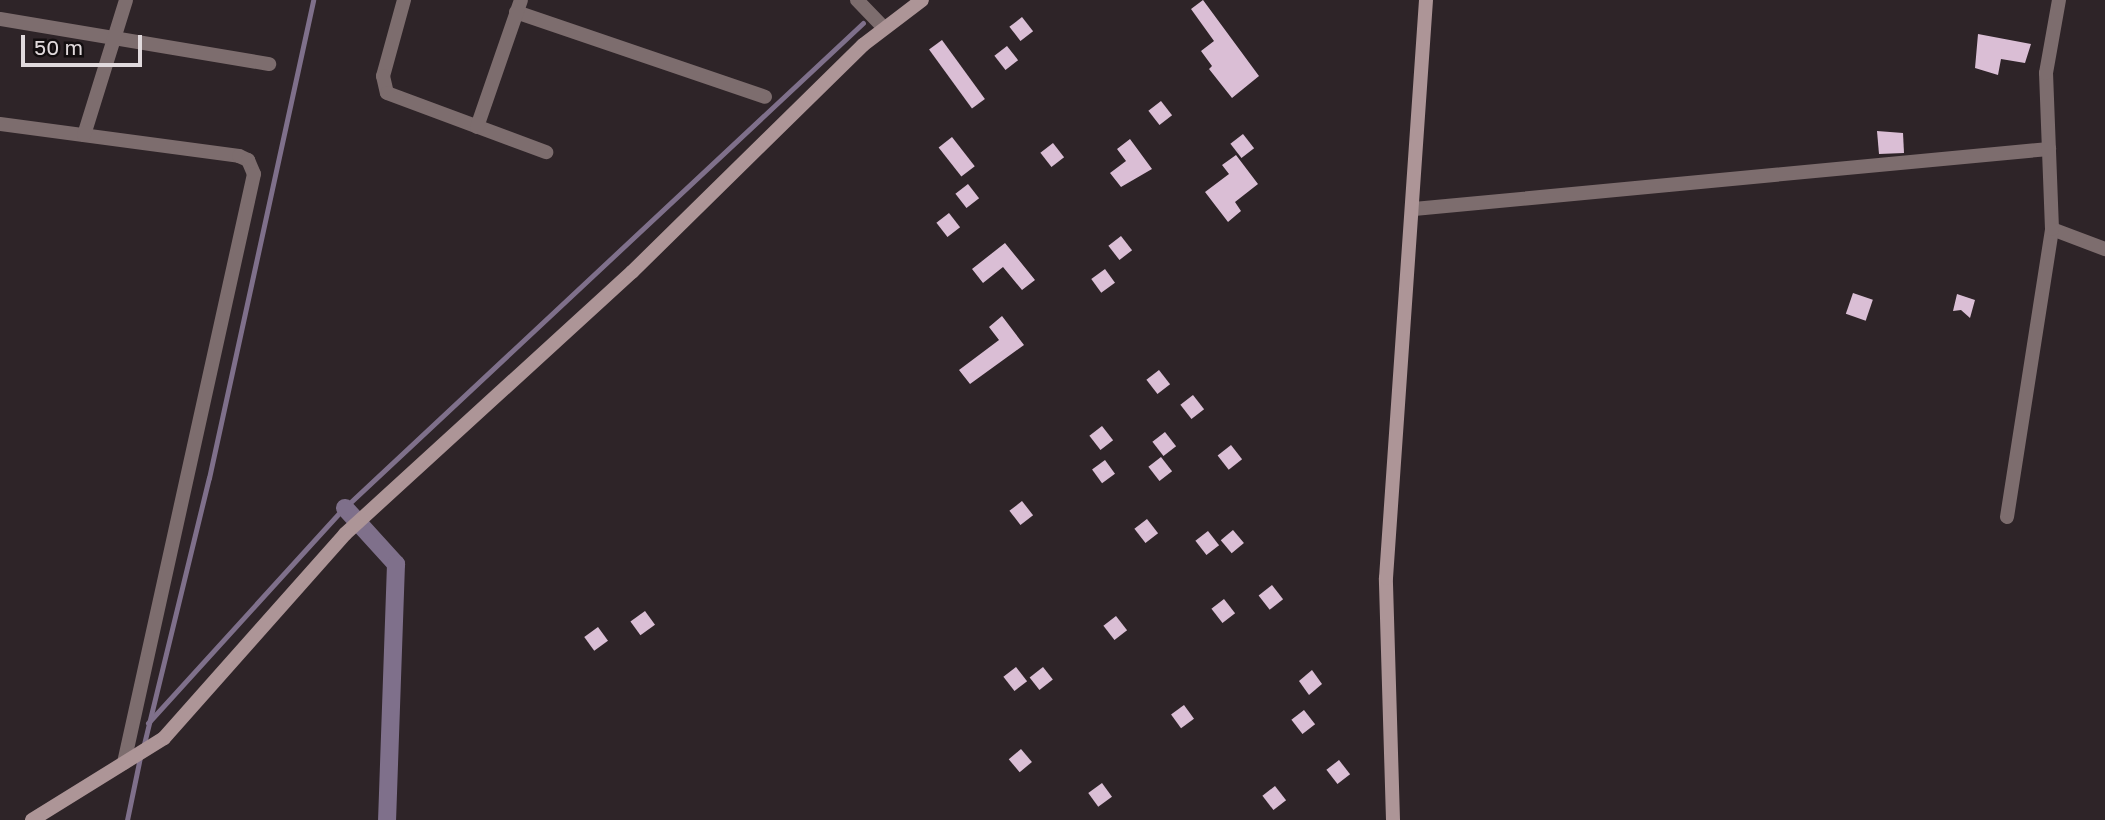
<!DOCTYPE html>
<html>
<head>
<meta charset="utf-8">
<style>
  body { margin:0 }
  #map { position:relative; width:2105px; height:820px; overflow:hidden; background:#2e2428; font-family:"Golos Text",sans-serif }
  div>[style] { position:absolute }
  .stream>* { height:5px; margin:-2.5px; padding:0 2.5px; transform-origin:2.5px; border-radius:2.5px; background:#7f708b }
  .canal>* { height:18px; margin:-9px; padding:0 9px; transform-origin:9px; border-radius:9px; background:#7f708b }
  .building>* { inset:0; background:#dabed5; transform-origin:0 0 }
  .minor>* { height:14px; margin:-7px; padding:0 7px; transform-origin:7px; border-radius:7px; background:#7d6d6e }
  .secondary>* { height:14px; margin:-7px; padding:0 7px; transform-origin:7px; border-radius:7px; background:#ad9597 }
  span { translate:-50% -50%; white-space:nowrap; text-align:center; line-height:1.15; -webkit-text-stroke:7px #130e10; paint-order:stroke }
  .scale { position:absolute; left:21px; top:35px; width:121px; height:32px; box-sizing:border-box; border:4px solid #e1dadd; border-top:0; padding-left:9px; font-size:21px; line-height:24px; white-space:nowrap; color:#e1dadd; -webkit-text-stroke:5px #130e10; paint-order:stroke }
</style>
</head>
<body>
<div id="map">
  <div class="stream">
    <div style="left:148px;top:723px;width:285px;rotate:-47.7deg"></div>
    <div style="left:340px;top:512px;width:716px;rotate:-43.08deg"></div>
    <div style="left:143px;top:748px;width:278px;rotate:-76.3deg"></div>
    <div style="left:209px;top:478px;width:489px;rotate:-77.7deg"></div>
    <div style="left:127px;top:820px;width:64px;rotate:-78.3deg"></div>
  </div>
  <div class="canal">
    <div style="left:345px;top:508px;width:76px;rotate:47.7deg"></div>
    <div style="left:396px;top:564px;width:256px;rotate:92deg"></div>
  </div>
  <div class="building">
    <div style="clip-path:polygon(1203px 0,1259px 76px,1232px 98px,1209px 69px,1212px 66px,1201px 51px,1214px 41px,1191px 9px)"></div>
    <div style="left:1022px;top:17px;width:18px;height:16px;rotate:52deg"></div>
    <div style="clip-path:polygon(1978px 34px,2031px 44px,2025px 63px,2001px 59px,1998px 75px,1975px 68px)"></div>
    <div style="left:942px;top:40px;width:73px;height:16px;rotate:54deg"></div>
    <div style="left:1007px;top:46px;width:18px;height:16px;rotate:52deg"></div>
    <div style="left:1161px;top:101px;width:18px;height:16px;rotate:52deg"></div>
    <div style="clip-path:polygon(1877px 131px,1903px 133px,1904px 153px,1879px 154px)"></div>
    <div style="left:1243px;top:134px;width:18px;height:16px;rotate:52deg"></div>
    <div style="left:952px;top:137px;width:37px;height:17px;rotate:52deg"></div>
    <div style="clip-path:polygon(1130px 139px,1152px 169px,1121px 187px,1110px 173px,1126px 161px,1117px 149px)"></div>
    <div style="left:1053px;top:143px;width:18px;height:16px;rotate:52deg"></div>
    <div style="clip-path:polygon(1236px 155px,1258px 184px,1235px 202px,1241px 211px,1228px 222px,1205px 192px,1229px 174px,1222px 165px)"></div>
    <div style="left:968px;top:184px;width:18px;height:16px;rotate:52deg"></div>
    <div style="left:949px;top:213px;width:18px;height:16px;rotate:52deg"></div>
    <div style="left:1121px;top:236px;width:18px;height:16px;rotate:52deg"></div>
    <div style="clip-path:polygon(1005px 243px,1035px 280px,1022px 290px,1003px 267px,983px 283px,972px 269px)"></div>
    <div style="left:1105px;top:269px;width:17px;height:17px;rotate:54deg"></div>
    <div style="left:1853px;top:293px;width:21px;height:22px;rotate:19deg"></div>
    <div style="clip-path:polygon(1957px 294px,1975px 300px,1970px 318px,1961px 310px,1953px 311px)"></div>
    <div style="clip-path:polygon(1002px 316px,1024px 345px,970px 384px,959px 370px,999px 340px,989px 327px)"></div>
    <div style="left:1159px;top:370px;width:18px;height:16px;rotate:52deg"></div>
    <div style="left:1193px;top:395px;width:18px;height:16px;rotate:52deg"></div>
    <div style="left:1102px;top:426px;width:18px;height:16px;rotate:52deg"></div>
    <div style="left:1165px;top:432px;width:18px;height:16px;rotate:52deg"></div>
    <div style="left:1231px;top:445px;width:18px;height:17px;rotate:52deg"></div>
    <div style="left:1161px;top:457px;width:18px;height:16px;rotate:52deg"></div>
    <div style="left:1105px;top:460px;width:17px;height:16px;rotate:54deg"></div>
    <div style="left:1022px;top:501px;width:18px;height:16px;rotate:52deg"></div>
    <div style="left:1147px;top:519px;width:18px;height:16px;rotate:52deg"></div>
    <div style="left:1233px;top:530px;width:17px;height:16px;rotate:50deg"></div>
    <div style="left:1208px;top:531px;width:18px;height:16px;rotate:52deg"></div>
    <div style="left:1272px;top:585px;width:18px;height:17px;rotate:52deg"></div>
    <div style="left:1224px;top:599px;width:18px;height:16px;rotate:52deg"></div>
    <div style="left:645px;top:611px;width:17px;height:18px;rotate:54deg"></div>
    <div style="left:1116px;top:616px;width:18px;height:16px;rotate:52deg"></div>
    <div style="left:598px;top:627px;width:17px;height:17px;rotate:54deg"></div>
    <div style="left:1016px;top:667px;width:18px;height:16px;rotate:52deg"></div>
    <div style="left:1043px;top:667px;width:16px;height:17px;rotate:52deg"></div>
    <div style="clip-path:polygon(1312px 670px,1322px 684px,1309px 695px,1299px 681px)"></div>
    <div style="left:1184px;top:705px;width:17px;height:16px;rotate:54deg"></div>
    <div style="left:1304px;top:710px;width:18px;height:16px;rotate:52deg"></div>
    <div style="left:1021px;top:749px;width:17px;height:16px;rotate:50deg"></div>
    <div style="left:1339px;top:760px;width:18px;height:16px;rotate:52deg"></div>
    <div style="left:1102px;top:783px;width:17px;height:17px;rotate:54deg"></div>
    <div style="left:1275px;top:786px;width:18px;height:16px;rotate:52deg"></div>
  </div>
  <div class="minor">
    <div style="left:404px;top:0;width:79px;rotate:105.4deg"></div>
    <div style="left:383px;top:76px;width:17px;rotate:77deg"></div>
    <div style="left:387px;top:93px;width:170px;rotate:20.4deg"></div>
    <div style="left:857px;top:0;width:37px;rotate:46deg"></div>
    <div style="left:516px;top:12px;width:263px;rotate:18.8deg"></div>
    <div style="left:0;top:19px;width:273px;rotate:9.5deg"></div>
    <div style="left:0;top:124px;width:241px;rotate:7.6deg"></div>
    <div style="left:239px;top:156px;width:10px;rotate:24deg"></div>
    <div style="left:248px;top:160px;width:15px;rotate:67deg"></div>
    <div style="left:254px;top:174px;width:603px;rotate:102.45deg"></div>
    <div style="left:477px;top:127px;width:134px;rotate:-70.9deg"></div>
    <div style="left:84px;top:135px;width:141px;rotate:-72.7deg"></div>
    <div style="left:1414px;top:209px;width:638px;rotate:-5.4deg"></div>
    <div style="left:2052px;top:229px;width:57px;rotate:20.7deg"></div>
    <div style="left:2007px;top:517px;width:291px;rotate:-81.1deg"></div>
    <div style="left:2052px;top:229px;width:156px;rotate:-92.2deg"></div>
    <div style="left:2046px;top:73px;width:74px;rotate:-79.9deg"></div>
  </div>
  <div class="secondary">
    <div style="left:32px;top:820px;width:155px;rotate:-31.8deg"></div>
    <div style="left:164px;top:738px;width:273px;rotate:-48.4deg"></div>
    <div style="left:345px;top:534px;width:389px;rotate:-42.4deg"></div>
    <div style="left:632px;top:272px;width:324px;rotate:-44.5deg"></div>
    <div style="left:863px;top:45px;width:74px;rotate:-37.3deg"></div>
    <div style="left:1393px;top:820px;width:242px;rotate:-91.7deg"></div>
    <div style="left:1386px;top:578px;width:579px;rotate:-86.04deg"></div>
  </div>
  <div class="scale">50 m</div>
</div>
</body>
</html>
